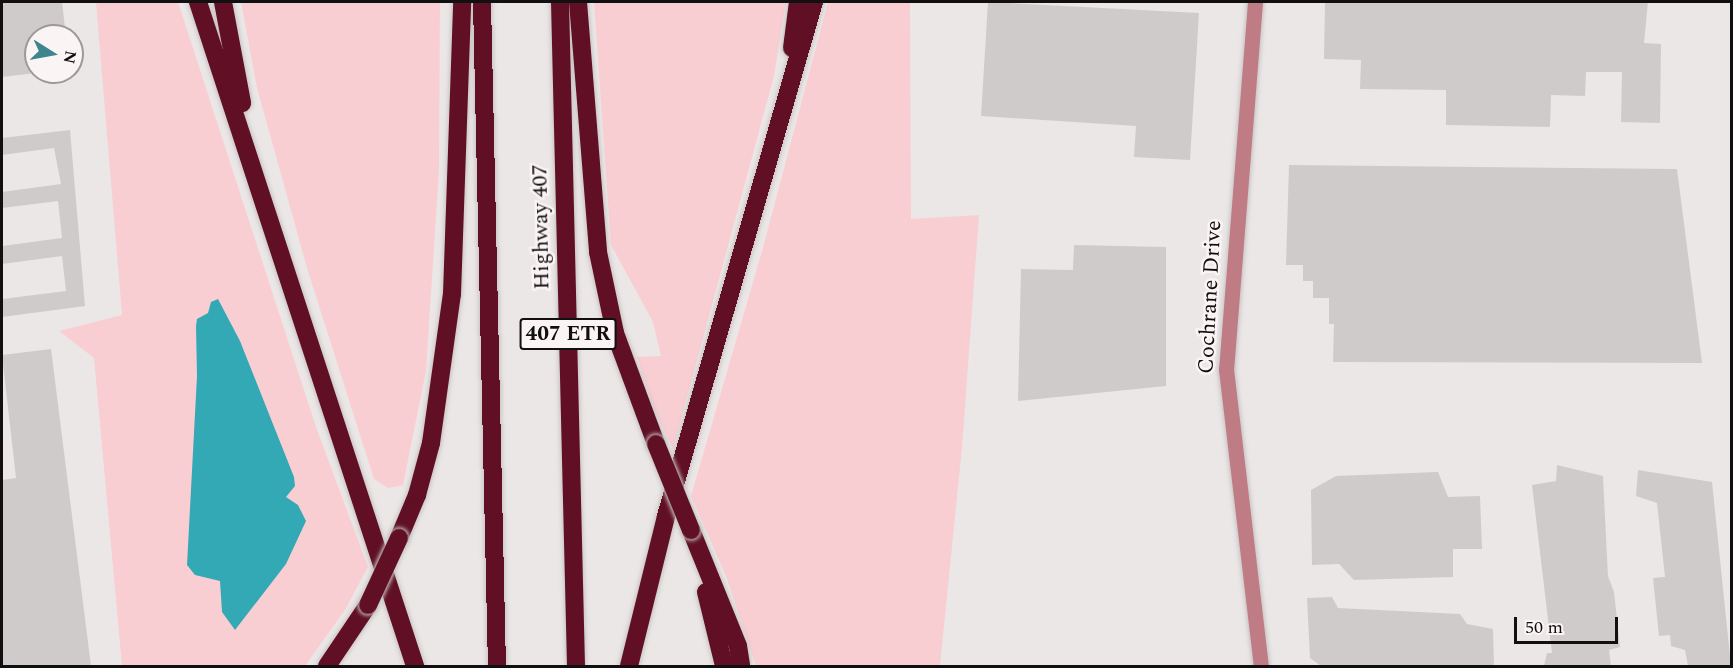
<!DOCTYPE html>
<html>
<head>
<meta charset="utf-8">
<style>
  body { margin:0 }
  #map { position:relative; width:1733px; height:668px; overflow:hidden; background:#ece7e7; font-family:Spectral,serif }
  div>[style] { position:absolute }
  .green>* { inset:0; background:#f9ced2 }
  .water>* { inset:0; background:#33a9b6 }
  .building>* { inset:0; background:#d0cbcb }
  .roads { filter:drop-shadow(0 0 2px #c9c4c4) drop-shadow(0 0 2px #c9c4c4) }
  .street>* { height:15px; margin:-7.5px; padding:0 7.5px; transform-origin:7.5px; border-radius:7.5px; background:#bf7c84 }
  .highway>* { height:18px; margin:-9px; padding:0 9px; transform-origin:9px; border-radius:9px; background:#600f24 }
  .bridges { filter:drop-shadow(0 0 2px #c9c4c4) drop-shadow(0 0 2px #c9c4c4) }
  .highway-bridge>* { height:18px; margin:-9px; padding:0 9px; transform-origin:9px; border-radius:9px; background:#600f24 }
  span { translate:-50% -50%; white-space:nowrap; text-align:center; line-height:1.15; -webkit-text-stroke:5px #faf4f5; paint-order:stroke }
  .shield-label span { padding:2px 4px; background:#faf4f5; border:2px solid; border-radius:4px; -webkit-text-stroke-width:0 }
  .shield-label { font-size:21px; color:#110f0f; font-weight:700 }
  .street-label { font-size:22px; color:#110f0f }
  .frame { position:absolute; inset:0; border:3px solid #110f0f; pointer-events:none }
  .north { position:absolute; left:24px; top:24px; width:60px; height:60px; box-sizing:border-box; background:#faf4f5; border:2px solid #9d9899; border-radius:50%; rotate:101deg; font-size:16px; font-weight:700; line-height:24px; text-align:center; color:#110f0f }
  .north::after { content:''; display:block; margin:auto; width:21px; height:27px; background:#3e858e; clip-path:polygon(50% 0,100% 100%,50% 72%,0 100%) }
  .scale { position:absolute; left:1514px; top:617px; width:104px; height:27px; box-sizing:border-box; border:3px solid #110f0f; border-top:0; padding-left:8px; font-size:18px; line-height:21px; white-space:nowrap; color:#110f0f; -webkit-text-stroke:4px #faf4f5; paint-order:stroke }
</style>
</head>
<body>
<div id="map">
  <div class="green">
    <div style="clip-path:polygon(96px 2px,178px 2px,315px 424px,368px 567px,345px 610px,305px 666px,122px 666px,94px 358px,59px 331px,122px 315px)"></div>
    <div style="clip-path:polygon(241px 2px,440px 2px,439px 170px,426px 371px,403px 485px,388px 488px,374px 479px,307px 268px,257px 88px)"></div>
    <div style="clip-path:polygon(594px 2px,786px 2px,774px 76px,673px 449px,654px 409px,637px 357px,661px 356px,653px 322px,611px 245px)"></div>
    <div style="clip-path:polygon(828px 2px,910px 2px,911px 219px,979px 215px,962px 448px,940px 666px,756px 666px,726px 576px,691px 496px,764px 244px)"></div>
  </div>
  <div class="water">
    <div style="clip-path:polygon(218px 299px,240px 341px,294px 477px,295px 486px,286px 497px,298px 505px,306px 521px,286px 564px,235px 630px,222px 612px,220px 581px,195px 575px,187px 565px,197px 376px,196px 326px,197px 319px,208px 313px,211px 302px)"></div>
  </div>
  <div class="building">
    <div style="clip-path:polygon(2px 2px,62px 2px,66px 36px,36px 36px,36px 73px,2px 77px)"></div>
    <div style="clip-path:polygon(988px 2px,1199px 13px,1190px 160px,1134px 157px,1136px 126px,981px 116px)"></div>
    <div style="clip-path:polygon(1325px 2px,1648px 2px,1644px 43px,1661px 44px,1660px 123px,1621px 122px,1622px 72px,1586px 72px,1585px 96px,1551px 95px,1550px 127px,1446px 125px,1446px 90px,1360px 89px,1361px 60px,1324px 59px)"></div>
    <div style="clip-path:polygon(70px 130px,85px 306px,2px 317px,2px 299px,66px 291px,62px 256px,2px 264px,2px 246px,62px 238px,58px 201px,2px 208px,2px 192px,61px 184px,54px 148px,2px 155px,2px 138px)"></div>
    <div style="clip-path:polygon(1289px 165px,1677px 169px,1702px 363px,1333px 362px,1334px 324px,1329px 324px,1329px 298px,1313px 298px,1313px 281px,1303px 281px,1303px 265px,1286px 265px)"></div>
    <div style="clip-path:polygon(1074px 245px,1166px 247px,1166px 386px,1018px 401px,1021px 269px,1073px 270px)"></div>
    <div style="clip-path:polygon(51px 349px,91px 666px,2px 666px,2px 480px,16px 478px,2px 355px)"></div>
    <div style="clip-path:polygon(1557px 465px,1603px 476px,1608px 576px,1614px 592px,1620px 647px,1609px 650px,1611px 666px,1544px 666px,1547px 653px,1552px 653px,1532px 485px,1556px 481px)"></div>
    <div style="clip-path:polygon(1638px 470px,1712px 482px,1731px 666px,1688px 666px,1685px 650px,1671px 646px,1670px 635px,1659px 636px,1653px 578px,1665px 577px,1657px 503px,1636px 496px)"></div>
    <div style="clip-path:polygon(1438px 472px,1448px 497px,1480px 496px,1482px 549px,1453px 549px,1453px 577px,1354px 580px,1339px 564px,1312px 565px,1311px 490px,1336px 476px)"></div>
    <div style="clip-path:polygon(1332px 597px,1338px 608px,1460px 614px,1467px 624px,1493px 629px,1494px 666px,1321px 666px,1310px 658px,1307px 598px)"></div>
  </div>
  <div class="roads">
    <div class="street">
      <div style="left:1255px;top:2px;width:368px;rotate:94.5deg"></div>
      <div style="left:1226px;top:369px;width:299px;rotate:83.3deg"></div>
    </div>
    <div class="highway">
      <div style="left:198px;top:2px;width:699px;rotate:71.9deg"></div>
      <div style="left:223px;top:2px;width:103px;rotate:79.3deg"></div>
      <div style="left:482px;top:2px;width:664px;rotate:88.71deg"></div>
      <div style="left:560px;top:2px;width:664px;rotate:88.62deg"></div>
      <div style="left:578px;top:2px;width:251px;rotate:85.4deg"></div>
      <div style="left:598px;top:252px;width:83px;rotate:78.1deg"></div>
      <div style="left:615px;top:333px;width:118px;rotate:69.7deg"></div>
      <div style="left:792px;top:48px;width:46px;rotate:-82.6deg"></div>
      <div style="left:691px;top:530px;width:125px;rotate:67.9deg"></div>
      <div style="left:738px;top:646px;width:20px;rotate:81deg"></div>
      <div style="left:399px;top:538px;width:47px;rotate:-67.3deg"></div>
      <div style="left:417px;top:495px;width:54px;rotate:-74.9deg"></div>
      <div style="left:431px;top:443px;width:150px;rotate:-82deg"></div>
      <div style="left:452px;top:294px;width:292px;rotate:-88deg"></div>
      <div style="left:706px;top:592px;width:76px;rotate:76.3deg"></div>
      <div style="left:327px;top:666px;width:73px;rotate:-56.1deg"></div>
      <div style="left:629px;top:666px;width:154px;rotate:-76.1deg"></div>
      <div style="left:666px;top:516px;width:535px;rotate:-73.94deg"></div>
    </div>
  </div>
  <div class="bridges">
    <div class="highway-bridge">
      <div style="left:656px;top:444px;width:93px;rotate:67.9deg"></div>
      <div style="left:368px;top:605px;width:74px;rotate:-65.2deg"></div>
    </div>
  </div>
  <div class="shield-label">
    <span style="left:568px;top:334px">407 ETR</span>
  </div>
  <div class="street-label">
    <span style="left:541px;top:227px;rotate:-91deg">Highway 407</span>
    <span style="left:1210px;top:297px;rotate:-87deg">Cochrane Drive</span>
  </div>
  <div class="frame"></div>
  <div class="north">N</div>
  <div class="scale">50 m</div>
</div>
</body>
</html>
